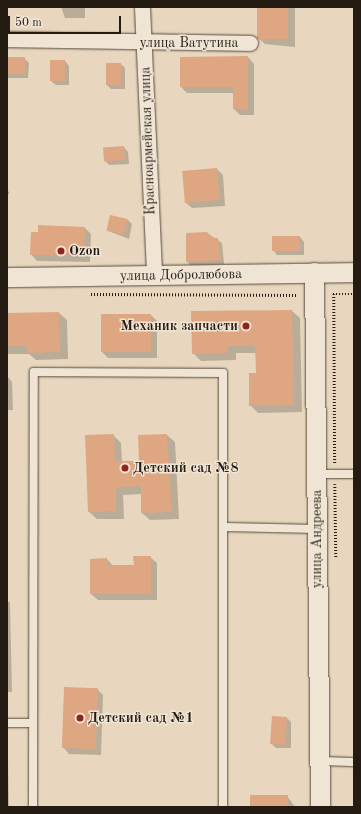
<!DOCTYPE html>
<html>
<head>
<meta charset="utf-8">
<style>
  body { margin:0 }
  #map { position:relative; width:361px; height:814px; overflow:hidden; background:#e8d7be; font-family:"Old Standard TT",serif }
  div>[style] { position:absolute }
  .shadow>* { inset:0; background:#0003; transform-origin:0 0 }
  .building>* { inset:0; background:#dfa682; transform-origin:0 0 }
  .path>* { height:2.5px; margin-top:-1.25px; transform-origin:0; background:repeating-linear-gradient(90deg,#241b12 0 1px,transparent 0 3px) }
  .roads { filter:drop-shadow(0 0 1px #554a3d) drop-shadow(0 0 1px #554a3d) }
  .service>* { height:8px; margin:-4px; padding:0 4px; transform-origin:4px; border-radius:4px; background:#f0e5d5 }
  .minor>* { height:15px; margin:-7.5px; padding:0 7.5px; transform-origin:7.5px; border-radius:7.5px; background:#f0e5d5 }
  .tertiary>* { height:19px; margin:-9.5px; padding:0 9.5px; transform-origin:9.5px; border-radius:9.5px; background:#f0e5d5 }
  .dots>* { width:11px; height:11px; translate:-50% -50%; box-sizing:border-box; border:2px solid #f0e5d5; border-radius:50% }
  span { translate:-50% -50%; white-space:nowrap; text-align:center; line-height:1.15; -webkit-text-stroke:3px #f0e5d5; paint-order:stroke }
  .street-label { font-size:14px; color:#241b12 }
  .poi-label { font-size:14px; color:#241b12; font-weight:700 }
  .left { translate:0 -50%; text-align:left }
  .right { translate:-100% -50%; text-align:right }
  .frame { position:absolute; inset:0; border:8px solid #241b12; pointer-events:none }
  .scale { position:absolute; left:8px; top:16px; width:113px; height:18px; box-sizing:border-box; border:2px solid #241b12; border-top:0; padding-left:5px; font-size:12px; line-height:14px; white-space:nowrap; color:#241b12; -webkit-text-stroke:3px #f0e5d5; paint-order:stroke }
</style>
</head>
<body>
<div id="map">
  <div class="shadow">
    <div style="clip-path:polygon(61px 7px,85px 7px,85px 18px,65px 18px)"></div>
    <div style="clip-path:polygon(258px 7px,295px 7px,295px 47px,265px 44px,257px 37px)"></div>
    <div style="clip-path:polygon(248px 57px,254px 64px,254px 115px,240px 115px,234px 109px,234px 93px,187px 93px,181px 87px)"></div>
    <div style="clip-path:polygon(24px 58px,29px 63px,28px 78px,7px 78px,7px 59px)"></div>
    <div style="clip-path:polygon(65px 61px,69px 66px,69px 85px,56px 85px,51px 81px)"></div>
    <div style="clip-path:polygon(121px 64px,125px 68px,125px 89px,111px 89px,107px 85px)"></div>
    <div style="clip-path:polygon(124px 147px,128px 152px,129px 164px,109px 165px,105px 161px)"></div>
    <div style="clip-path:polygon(217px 169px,223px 175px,225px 206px,192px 208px,185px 202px)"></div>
    <div style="left:7px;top:190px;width:4px;height:28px;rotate:45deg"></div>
    <div style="clip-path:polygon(128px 220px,132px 224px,129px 239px,108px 231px)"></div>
    <div style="clip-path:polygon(85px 228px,91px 234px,90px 262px,37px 261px,31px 254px)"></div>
    <div style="clip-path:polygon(207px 233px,222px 243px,224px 264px,191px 266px,187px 261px)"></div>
    <div style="clip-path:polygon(300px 237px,304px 242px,304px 255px,277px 255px,273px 250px)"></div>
    <div style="clip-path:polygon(292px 311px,300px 318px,302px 412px,258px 413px,250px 405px,257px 374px,256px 353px,236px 353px,236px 360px,201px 361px,193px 353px,192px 312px)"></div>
    <div style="clip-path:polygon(59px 313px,67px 320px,68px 359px,36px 360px,29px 354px,7px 354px,7px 314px)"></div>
    <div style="clip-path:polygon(151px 315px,157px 321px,157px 358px,108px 358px,102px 352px)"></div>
    <div style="clip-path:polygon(7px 376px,12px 382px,13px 410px,7px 410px)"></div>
    <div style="clip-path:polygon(113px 435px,121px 443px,122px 462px,140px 462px,167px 435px,175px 442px,179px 519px,150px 520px,142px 513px,142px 494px,123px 495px,124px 519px,97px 519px,89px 512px)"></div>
    <div style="clip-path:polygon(150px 557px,157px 563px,157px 600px,98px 600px,91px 594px,107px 559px,113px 566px,135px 566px)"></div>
    <div style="clip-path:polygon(7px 600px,10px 603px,12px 692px,7px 692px)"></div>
    <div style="clip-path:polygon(97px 689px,103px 695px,101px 755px,69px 754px,63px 747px)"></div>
    <div style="clip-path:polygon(287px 718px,291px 722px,291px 748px,276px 748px,272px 744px)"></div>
    <div style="clip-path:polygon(7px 760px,8px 761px,9px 807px,7px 807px)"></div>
    <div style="clip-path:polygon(287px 796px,295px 807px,251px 807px)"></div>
  </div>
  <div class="building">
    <div style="left:257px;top:7px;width:31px;height:32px"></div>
    <div style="clip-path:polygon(248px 56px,248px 110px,233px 109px,233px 87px,180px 87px,180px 57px)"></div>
    <div style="left:7px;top:57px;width:18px;height:17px"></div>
    <div style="left:50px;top:60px;width:15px;height:21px"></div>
    <div style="left:106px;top:63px;width:15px;height:22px"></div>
    <div style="left:124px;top:146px;width:14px;height:21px;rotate:86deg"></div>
    <div style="left:217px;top:168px;width:32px;height:35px;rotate:85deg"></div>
    <div style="left:110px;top:215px;width:18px;height:16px;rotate:13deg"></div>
    <div style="clip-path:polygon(38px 225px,85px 227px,84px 256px,30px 255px,31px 232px,38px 232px)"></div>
    <div style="clip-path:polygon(207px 232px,212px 238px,218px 238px,221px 260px,186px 262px,186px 233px)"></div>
    <div style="left:272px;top:236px;width:28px;height:15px"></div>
    <div style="clip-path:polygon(292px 310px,294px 405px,249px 406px,249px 373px,256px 373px,255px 346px,228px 346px,228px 353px,192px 354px,191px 311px)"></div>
    <div style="clip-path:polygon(59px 312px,60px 352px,27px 353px,27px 346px,7px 346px,7px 313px)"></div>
    <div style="left:101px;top:314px;width:50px;height:38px"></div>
    <div style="clip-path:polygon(114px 434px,115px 461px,139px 461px,138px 435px,167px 434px,172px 512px,141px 513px,141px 486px,116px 487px,116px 511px,88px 512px,85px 435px)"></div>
    <div style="clip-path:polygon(133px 556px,151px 556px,151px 594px,90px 594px,90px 559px,107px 558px,107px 565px,134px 565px)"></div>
    <div style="left:64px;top:687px;width:34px;height:61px;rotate:2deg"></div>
    <div style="left:272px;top:716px;width:15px;height:28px;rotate:4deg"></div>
    <div style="left:250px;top:795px;width:38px;height:12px"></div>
  </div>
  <div class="path">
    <div style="left:91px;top:294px;width:207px;rotate:0.3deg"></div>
    <div style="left:333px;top:294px;width:21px"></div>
    <div style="left:334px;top:294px;width:169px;rotate:89.7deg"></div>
    <div style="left:335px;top:484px;width:73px;rotate:89.2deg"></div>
  </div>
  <div class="roads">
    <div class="service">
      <div style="left:317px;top:474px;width:37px"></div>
      <div style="left:225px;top:527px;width:92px;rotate:1.2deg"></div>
      <div style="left:7px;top:723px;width:26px"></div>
      <div style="left:319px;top:761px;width:35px;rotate:2deg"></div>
      <div style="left:33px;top:807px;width:435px;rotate:-89.9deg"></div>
      <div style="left:34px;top:372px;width:189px;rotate:0.3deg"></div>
      <div style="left:223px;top:373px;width:434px;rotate:90deg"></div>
    </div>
    <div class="minor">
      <div style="left:142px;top:7px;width:269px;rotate:87.4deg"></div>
      <div style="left:7px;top:39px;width:243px;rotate:0.9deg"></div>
    </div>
    <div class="tertiary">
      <div style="left:314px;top:272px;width:535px;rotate:89.36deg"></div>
      <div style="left:7px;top:277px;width:347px;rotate:-0.8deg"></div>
    </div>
  </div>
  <div class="dots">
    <div style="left:61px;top:251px;background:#8f2418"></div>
    <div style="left:246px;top:326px;background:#8f2418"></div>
    <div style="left:125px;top:468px;background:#8f2418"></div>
    <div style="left:80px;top:718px;background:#8f2418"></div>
  </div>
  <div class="street-label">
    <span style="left:189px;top:43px">улица Ватутина</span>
    <span style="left:148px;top:141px;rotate:-92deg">Красноармейская улица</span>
    <span style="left:181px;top:275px;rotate:-1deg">улица Добролюбова</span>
    <span style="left:317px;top:539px;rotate:-90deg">улица Андреева</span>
  </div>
  <div class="poi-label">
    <span class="left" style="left:69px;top:251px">Ozon</span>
    <span class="right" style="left:238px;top:326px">Механик запчасти</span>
    <span class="left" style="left:133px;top:468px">Детский сад №8</span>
    <span class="left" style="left:88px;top:718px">Детский сад №1</span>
  </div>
  <div class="frame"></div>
  <div class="scale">50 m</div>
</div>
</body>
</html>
